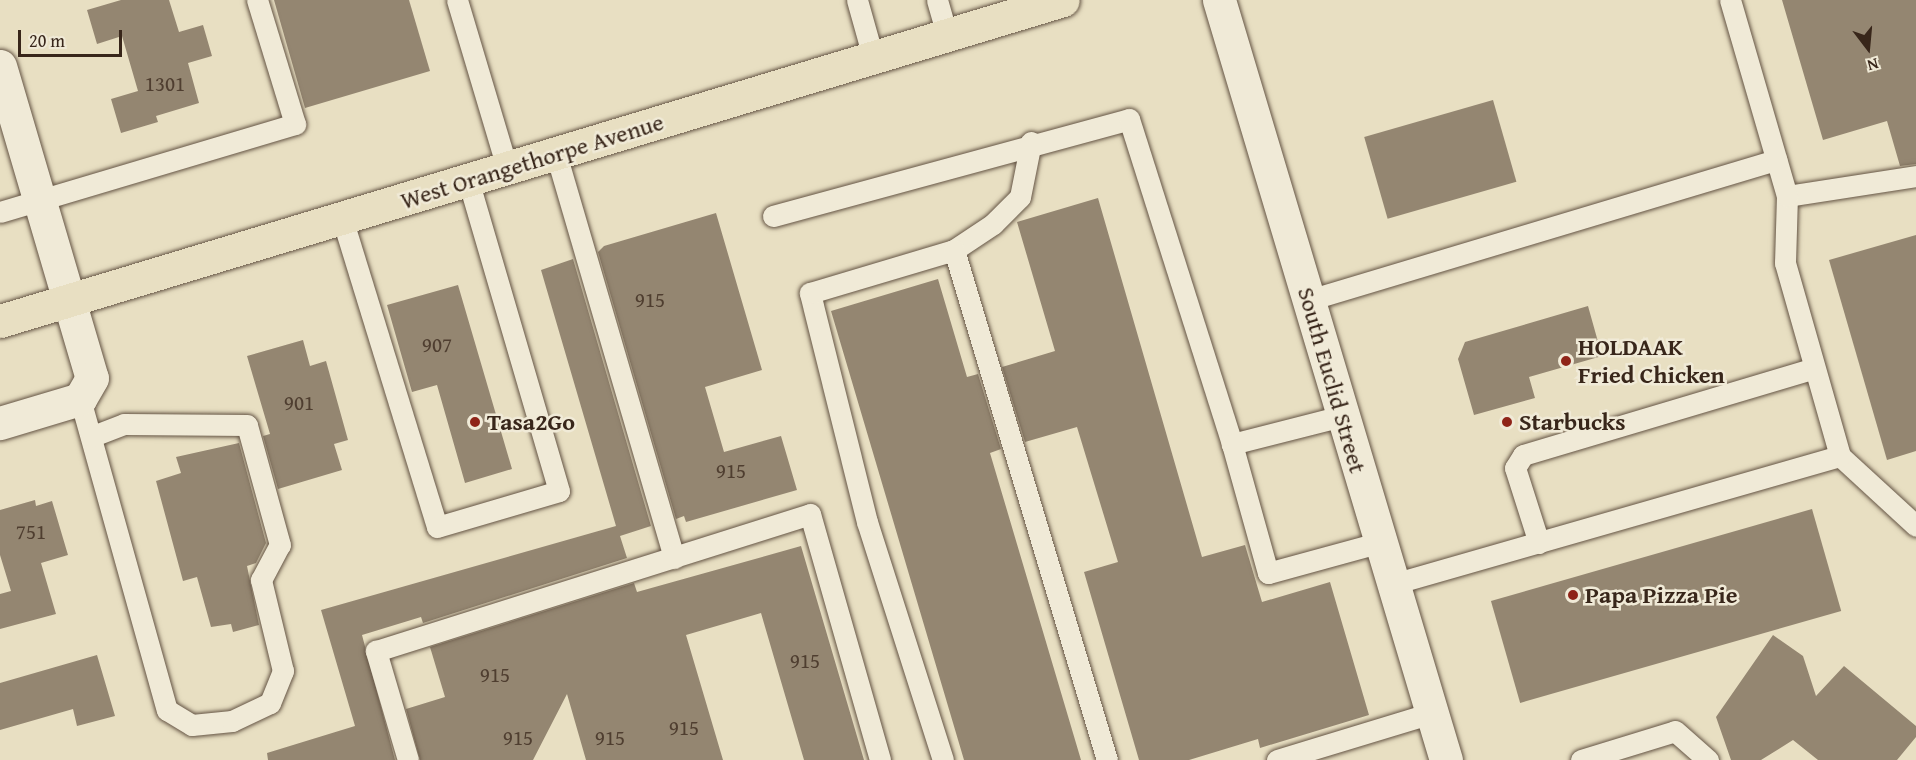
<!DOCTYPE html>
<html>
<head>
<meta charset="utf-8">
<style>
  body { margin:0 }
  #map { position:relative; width:1916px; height:760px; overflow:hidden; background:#e8dfc2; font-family:"Gentium Book Plus",serif }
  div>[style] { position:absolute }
  .building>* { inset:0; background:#948671; transform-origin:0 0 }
  .roads { filter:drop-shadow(0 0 2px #645444) drop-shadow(0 0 2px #645444) }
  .lane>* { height:21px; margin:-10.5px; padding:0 10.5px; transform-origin:10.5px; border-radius:10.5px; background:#f0ead7 }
  .street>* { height:33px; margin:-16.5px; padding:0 16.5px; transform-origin:16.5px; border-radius:16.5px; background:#f0ead7 }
  .secondary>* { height:33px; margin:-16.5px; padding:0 16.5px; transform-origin:16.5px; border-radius:16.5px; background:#f0ead7 }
  .primary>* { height:33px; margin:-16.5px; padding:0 16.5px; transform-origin:16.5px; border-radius:16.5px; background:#e8dfc2 }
  .dots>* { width:16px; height:16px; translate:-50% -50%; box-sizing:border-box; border:3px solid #f0ead7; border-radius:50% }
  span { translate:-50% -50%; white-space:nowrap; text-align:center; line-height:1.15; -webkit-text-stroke:5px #f0ead7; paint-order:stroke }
  .number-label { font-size:21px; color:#4f3e30 }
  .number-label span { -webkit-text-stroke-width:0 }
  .street-label { font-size:24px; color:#38261a }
  .poi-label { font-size:24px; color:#38261a; font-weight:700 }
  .left { translate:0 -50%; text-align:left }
  .north { position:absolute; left:1838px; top:18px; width:60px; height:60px; -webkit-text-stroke:4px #f0ead7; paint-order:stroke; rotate:164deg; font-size:16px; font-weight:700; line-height:24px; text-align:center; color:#38261a }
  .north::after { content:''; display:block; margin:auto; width:21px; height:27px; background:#38261a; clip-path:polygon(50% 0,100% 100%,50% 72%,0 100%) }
  .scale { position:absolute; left:18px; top:30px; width:104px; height:27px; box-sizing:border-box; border:3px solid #38261a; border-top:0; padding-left:8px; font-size:18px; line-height:21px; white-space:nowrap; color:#38261a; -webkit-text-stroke:4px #f0ead7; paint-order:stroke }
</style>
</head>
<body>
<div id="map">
  <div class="building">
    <div style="clip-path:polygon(121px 0,169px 0,179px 32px,203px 25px,212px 56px,188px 63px,199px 103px,156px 116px,158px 122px,121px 133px,111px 99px,138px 91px,122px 36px,97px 44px,87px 10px)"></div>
    <div style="clip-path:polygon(274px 0,409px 0,430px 71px,305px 108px)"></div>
    <div style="clip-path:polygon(1782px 0,1916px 0,1916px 164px,1900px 166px,1887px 121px,1823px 140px)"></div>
    <div style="left:1493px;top:100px;width:85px;height:134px;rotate:74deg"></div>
    <div style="clip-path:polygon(1098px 198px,1202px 557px,1245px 545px,1262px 602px,1330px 582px,1369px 715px,1260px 748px,1258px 739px,1189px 760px,1139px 760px,1084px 572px,1118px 562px,1077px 427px,1025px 442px,1002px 367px,1055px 351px,1017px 222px)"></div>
    <div style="clip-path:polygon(716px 213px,762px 370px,705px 387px,724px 452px,781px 436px,797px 490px,686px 522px,684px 516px,676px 519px,598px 252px,604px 246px)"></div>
    <div style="clip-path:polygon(1916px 235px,1916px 451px,1887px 460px,1829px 260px)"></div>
    <div style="clip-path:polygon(573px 259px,651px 526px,620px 536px,627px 558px,423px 623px,421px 617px,362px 635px,395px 760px,268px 760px,267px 753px,355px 726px,321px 610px,616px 526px,541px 270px)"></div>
    <div style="clip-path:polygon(938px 279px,967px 377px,978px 374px,1001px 449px,990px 453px,1081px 760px,964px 760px,831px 311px)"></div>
    <div style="clip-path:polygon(458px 285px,512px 469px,465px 483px,437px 385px,412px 392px,387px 305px)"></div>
    <div style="clip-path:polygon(1588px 306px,1602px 356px,1529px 377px,1535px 398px,1474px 415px,1458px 359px,1465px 342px)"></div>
    <div style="clip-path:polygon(303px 340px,310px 366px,326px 361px,348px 440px,334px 444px,342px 470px,278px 489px,263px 436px,270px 434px,247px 356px)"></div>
    <div style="clip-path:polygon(239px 443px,266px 543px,256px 563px,247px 566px,259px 625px,233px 632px,231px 624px,211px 627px,197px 577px,183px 581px,156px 481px,181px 473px,176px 457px)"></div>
    <div style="clip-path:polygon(35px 500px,36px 506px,52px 501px,68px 555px,41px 563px,56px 614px,0 629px,0 594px,11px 591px,0 555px,0 510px)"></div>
    <div style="left:1812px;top:509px;width:106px;height:334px;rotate:74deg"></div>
    <div style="clip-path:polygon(801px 546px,864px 760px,804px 760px,761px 613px,686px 635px,723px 760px,586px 760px,567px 694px,533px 760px,420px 760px,406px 709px,445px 697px,430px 647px,634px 583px,637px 592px)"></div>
    <div style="clip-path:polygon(1773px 635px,1803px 656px,1816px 696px,1844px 666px,1916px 726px,1916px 737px,1897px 760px,1818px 760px,1793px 740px,1761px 760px,1731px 760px,1716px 717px)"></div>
    <div style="clip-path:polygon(97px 655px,115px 716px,77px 726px,73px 709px,0 730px,0 683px)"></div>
  </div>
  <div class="roads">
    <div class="lane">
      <div style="left:457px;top:0;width:175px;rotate:73.4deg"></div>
      <div style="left:857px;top:0;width:59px;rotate:74.3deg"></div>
      <div style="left:937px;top:0;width:36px;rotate:74deg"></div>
      <div style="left:556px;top:154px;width:421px;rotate:73.7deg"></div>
      <div style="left:1787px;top:196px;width:131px;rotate:-8.8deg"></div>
      <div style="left:0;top:212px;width:308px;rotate:-16.6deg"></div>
      <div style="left:295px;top:124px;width:130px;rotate:-107deg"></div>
      <div style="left:773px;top:216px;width:369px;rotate:-15.2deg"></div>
      <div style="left:1129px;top:119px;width:341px;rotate:72.4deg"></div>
      <div style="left:342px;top:218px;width:323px;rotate:72.9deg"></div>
      <div style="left:437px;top:527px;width:127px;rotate:-16.4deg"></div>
      <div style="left:559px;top:491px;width:324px;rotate:-106.3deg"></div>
      <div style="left:954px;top:250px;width:47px;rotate:-33.7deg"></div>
      <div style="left:993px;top:224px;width:38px;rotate:-45deg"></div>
      <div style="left:1020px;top:197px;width:56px;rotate:-78.7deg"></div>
      <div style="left:1309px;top:300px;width:488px;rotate:-16.7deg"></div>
      <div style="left:80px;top:399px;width:323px;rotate:74.4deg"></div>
      <div style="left:167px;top:710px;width:29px;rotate:31deg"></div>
      <div style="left:192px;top:725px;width:40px;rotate:-5.7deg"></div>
      <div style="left:232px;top:721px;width:42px;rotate:-25.3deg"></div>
      <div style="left:270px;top:703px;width:35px;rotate:-68deg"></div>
      <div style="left:283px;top:671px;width:94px;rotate:-103.6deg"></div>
      <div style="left:261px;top:580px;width:40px;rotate:-62deg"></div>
      <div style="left:280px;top:545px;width:124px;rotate:-105.4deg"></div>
      <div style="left:247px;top:425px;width:123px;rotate:-179.5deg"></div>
      <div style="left:124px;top:424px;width:34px;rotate:159deg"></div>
      <div style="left:1342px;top:416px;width:114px;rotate:165.7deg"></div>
      <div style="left:1232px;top:444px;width:134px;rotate:74.4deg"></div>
      <div style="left:1268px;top:573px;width:117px;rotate:-15.3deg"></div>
      <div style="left:1840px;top:456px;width:103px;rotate:42.6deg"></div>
      <div style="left:1539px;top:543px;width:79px;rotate:-107.7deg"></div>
      <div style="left:1515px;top:468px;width:15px;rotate:-58deg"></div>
      <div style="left:1523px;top:455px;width:304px;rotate:-16.6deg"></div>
      <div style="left:1393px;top:584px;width:465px;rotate:-16deg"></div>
      <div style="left:1840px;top:456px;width:201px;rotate:-105.9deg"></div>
      <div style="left:1785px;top:263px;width:67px;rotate:-88.3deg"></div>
      <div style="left:1787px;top:196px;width:204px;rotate:-106.2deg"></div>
      <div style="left:408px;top:760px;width:114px;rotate:-106.4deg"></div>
      <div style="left:376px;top:651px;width:455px;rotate:-17.5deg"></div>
      <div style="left:810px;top:514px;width:256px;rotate:74.1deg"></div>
      <div style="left:943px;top:760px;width:250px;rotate:-107.7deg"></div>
      <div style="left:867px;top:522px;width:236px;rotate:-104deg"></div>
      <div style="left:810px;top:293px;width:150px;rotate:-16.6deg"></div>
      <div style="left:954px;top:250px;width:532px;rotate:73.3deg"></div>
      <div style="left:1277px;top:760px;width:162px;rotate:-16.9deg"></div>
      <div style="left:1581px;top:760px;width:98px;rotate:-17.1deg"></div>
      <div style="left:1675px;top:731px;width:44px;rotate:41.3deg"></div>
    </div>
    <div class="street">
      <div style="left:0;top:66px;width:325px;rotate:73.6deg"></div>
      <div style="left:92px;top:378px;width:24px;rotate:120deg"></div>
      <div style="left:80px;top:399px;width:84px;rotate:163.3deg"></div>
    </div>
    <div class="secondary">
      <div style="left:1219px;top:0;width:793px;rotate:73.37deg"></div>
    </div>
    <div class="primary">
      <div style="left:0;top:321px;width:1110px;rotate:-16.8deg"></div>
    </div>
  </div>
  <div class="dots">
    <div style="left:1566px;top:361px;background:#8f2418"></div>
    <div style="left:475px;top:422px;background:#8f2418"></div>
    <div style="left:1507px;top:422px;background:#8f2418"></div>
    <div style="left:1573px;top:595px;background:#8f2418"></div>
  </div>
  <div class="number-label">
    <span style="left:165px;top:84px">1301</span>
    <span style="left:650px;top:300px">915</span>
    <span style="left:437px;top:345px">907</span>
    <span style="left:299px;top:403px">901</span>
    <span style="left:731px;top:471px">915</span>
    <span style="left:31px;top:532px">751</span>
    <span style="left:805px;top:661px">915</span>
    <span style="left:495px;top:675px">915</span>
    <span style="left:684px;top:728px">915</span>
    <span style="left:518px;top:738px">915</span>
    <span style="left:610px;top:738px">915</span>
  </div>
  <div class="street-label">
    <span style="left:532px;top:161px;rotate:-17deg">West Orangethorpe Avenue</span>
    <span style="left:1332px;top:380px;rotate:74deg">South Euclid Street</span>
  </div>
  <div class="poi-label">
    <span class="left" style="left:1578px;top:361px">HOLDAAK<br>Fried Chicken</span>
    <span class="left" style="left:487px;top:422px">Tasa2Go</span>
    <span class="left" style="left:1519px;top:422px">Starbucks</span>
    <span class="left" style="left:1585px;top:595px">Papa Pizza Pie</span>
  </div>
  <div class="north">N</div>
  <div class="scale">20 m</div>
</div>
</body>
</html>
